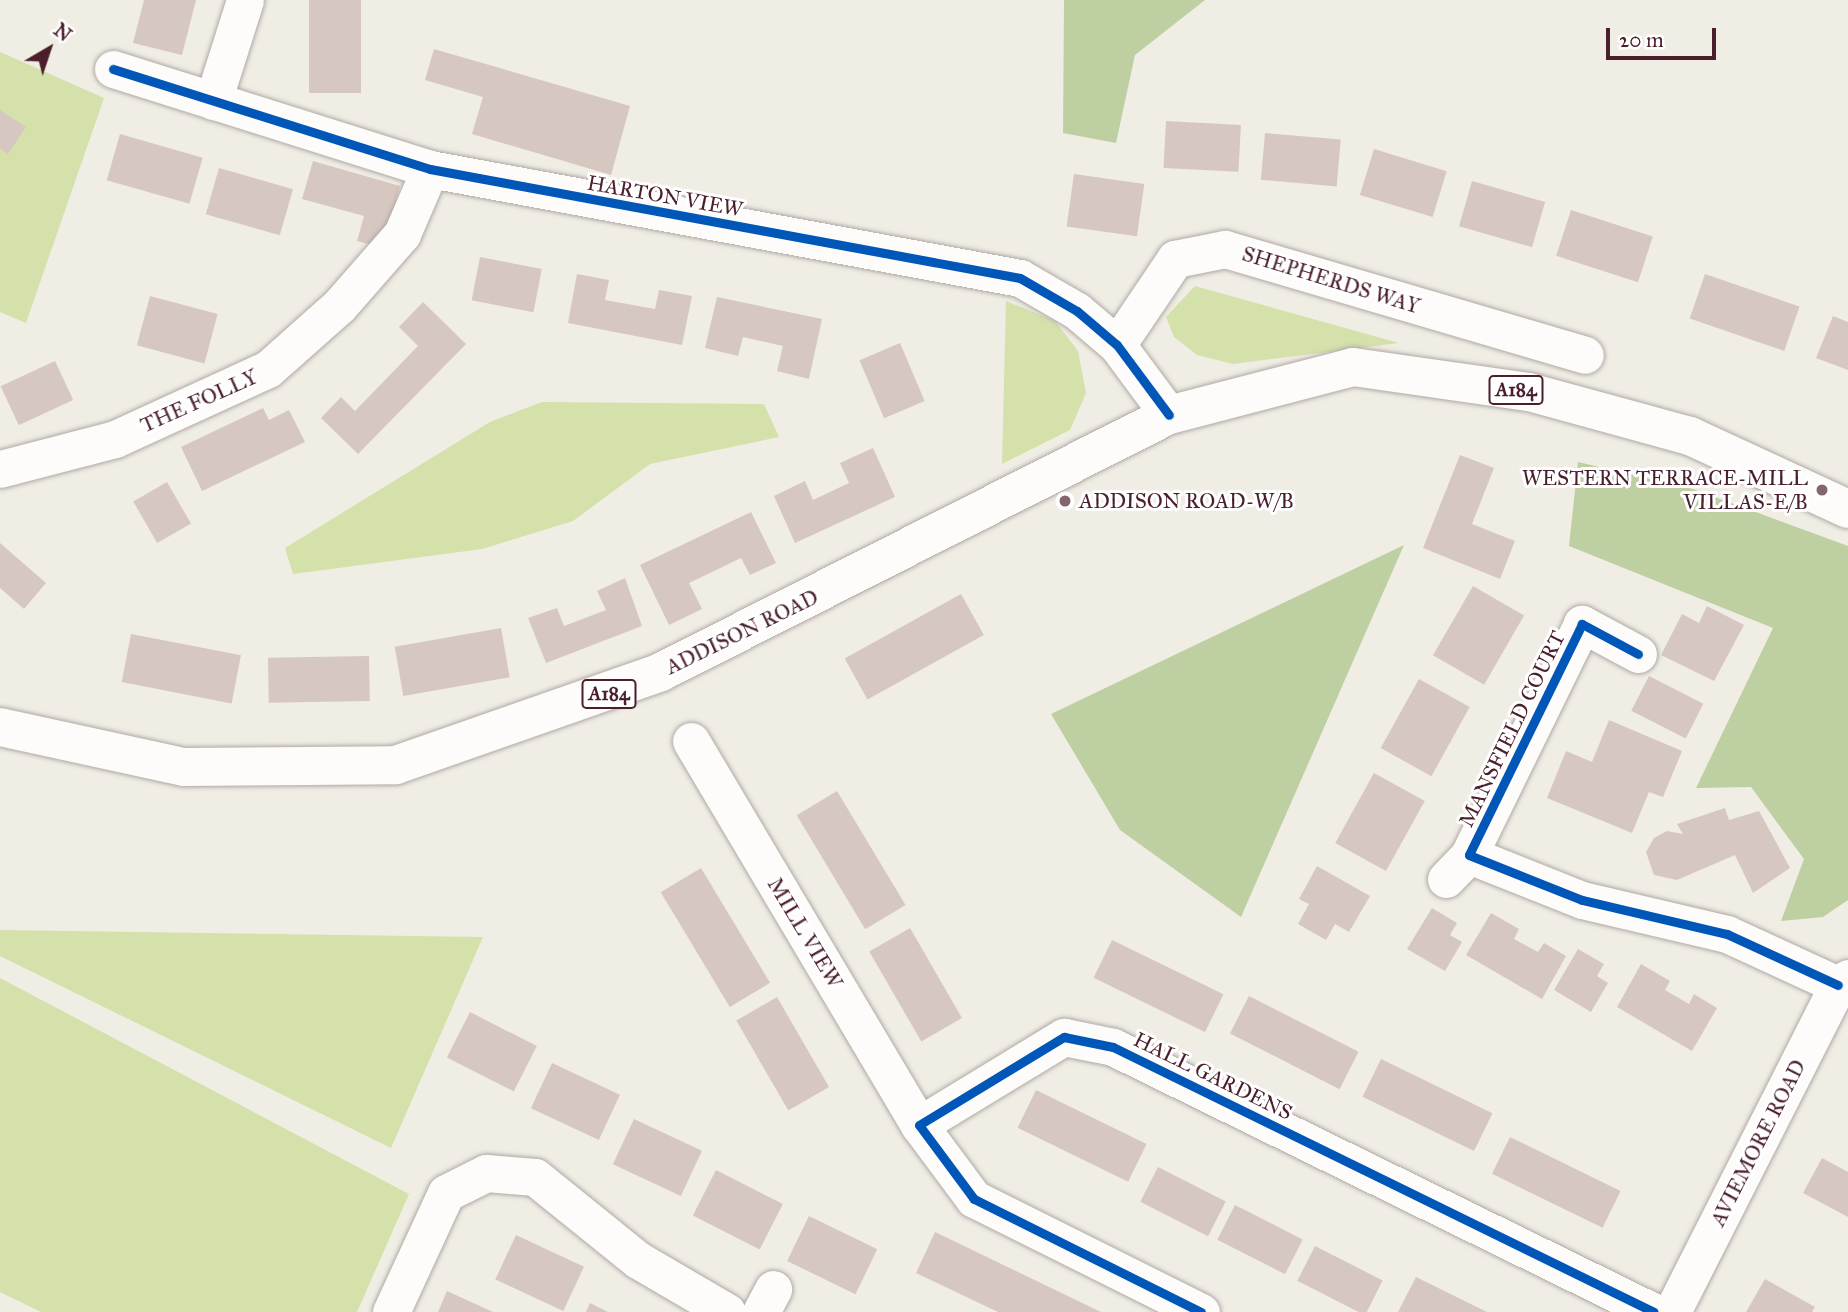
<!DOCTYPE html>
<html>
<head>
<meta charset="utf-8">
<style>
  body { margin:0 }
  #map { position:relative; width:1848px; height:1312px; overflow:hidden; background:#f0ede4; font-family:"IM FELL Great Primer",serif }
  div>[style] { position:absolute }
  .green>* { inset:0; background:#d4e1ab }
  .forest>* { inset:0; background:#bed0a2 }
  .building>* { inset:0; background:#d6c8c1; transform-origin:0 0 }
  .roads { filter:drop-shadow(0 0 2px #b0a9a5) drop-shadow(0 0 2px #b0a9a5) }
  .minor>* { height:37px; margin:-18.5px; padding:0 18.5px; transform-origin:18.5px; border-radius:18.5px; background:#fdfcfb }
  .major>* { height:38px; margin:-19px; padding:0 19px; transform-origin:19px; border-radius:19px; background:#fdfcfb }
  .cycleway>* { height:9px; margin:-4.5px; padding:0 4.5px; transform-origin:4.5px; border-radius:4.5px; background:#0057b8 }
  .dots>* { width:19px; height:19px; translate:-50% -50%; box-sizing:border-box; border:4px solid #fff; border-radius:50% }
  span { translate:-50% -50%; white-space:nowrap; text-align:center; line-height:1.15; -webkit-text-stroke:6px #fff; paint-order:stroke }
  .shield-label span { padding:2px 5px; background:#fff; border:2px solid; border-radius:5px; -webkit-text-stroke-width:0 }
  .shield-label { font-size:19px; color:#4a1f2b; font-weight:700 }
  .street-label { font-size:21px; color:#4a1f2b }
  .poi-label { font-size:21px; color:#4a1f2b }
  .right { translate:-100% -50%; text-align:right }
  .left { translate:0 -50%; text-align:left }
  .north { position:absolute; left:14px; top:14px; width:70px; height:70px; -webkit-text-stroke:5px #fff; paint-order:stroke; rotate:39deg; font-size:19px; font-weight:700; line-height:28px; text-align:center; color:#4a1f2b }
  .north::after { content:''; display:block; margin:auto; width:24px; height:32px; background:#4a1f2b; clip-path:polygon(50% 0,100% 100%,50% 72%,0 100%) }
  .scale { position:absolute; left:1606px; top:28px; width:110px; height:32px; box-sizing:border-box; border:4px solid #4a1f2b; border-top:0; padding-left:9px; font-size:21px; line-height:24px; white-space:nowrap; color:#4a1f2b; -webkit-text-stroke:5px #fff; paint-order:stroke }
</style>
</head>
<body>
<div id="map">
  <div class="green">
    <div style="clip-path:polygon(0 52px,104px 98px,26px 323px,0 312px)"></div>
    <div style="clip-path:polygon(1195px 286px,1399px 343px,1233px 364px,1197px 355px,1174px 337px,1166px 317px)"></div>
    <div style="clip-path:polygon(1006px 301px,1055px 321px,1078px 351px,1086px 393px,1070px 430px,1002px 464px)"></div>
    <div style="clip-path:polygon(542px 402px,764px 404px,779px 437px,650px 464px,573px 521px,482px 549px,293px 574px,285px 548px,490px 422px)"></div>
    <div style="clip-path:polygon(0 930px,483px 937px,391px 1148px,0 956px)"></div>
    <div style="clip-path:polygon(0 978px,409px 1194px,357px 1312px,41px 1312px,0 1292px)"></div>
  </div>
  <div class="forest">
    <div style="clip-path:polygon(1064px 0,1205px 0,1135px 55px,1116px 143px,1063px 133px)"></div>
    <div style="clip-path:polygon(1578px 462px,1693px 489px,1848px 546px,1848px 900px,1823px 917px,1781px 921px,1804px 859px,1751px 787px,1696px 788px,1773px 628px,1569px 546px)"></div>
    <div style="clip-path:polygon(1404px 545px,1241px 917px,1120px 830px,1051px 714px)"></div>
  </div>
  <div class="building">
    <div style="clip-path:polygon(144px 0,196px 0,182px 55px,133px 43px)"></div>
    <div style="left:309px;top:0;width:52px;height:93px"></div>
    <div style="clip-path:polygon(434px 49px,630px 106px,611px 175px,472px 134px,483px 97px,425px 80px)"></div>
    <div style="clip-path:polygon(0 110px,26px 127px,8px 154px,0 149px)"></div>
    <div style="left:1166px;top:121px;width:75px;height:47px;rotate:3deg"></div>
    <div style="left:1265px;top:133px;width:76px;height:47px;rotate:5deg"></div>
    <div style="left:120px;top:134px;width:86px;height:48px;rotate:16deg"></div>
    <div style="left:1374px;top:149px;width:76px;height:48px;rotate:17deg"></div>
    <div style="clip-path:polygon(313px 161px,400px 186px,383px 248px,357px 241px,364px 216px,302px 199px)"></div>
    <div style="left:219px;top:168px;width:77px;height:48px;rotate:16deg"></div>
    <div style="left:1074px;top:174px;width:71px;height:53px;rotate:8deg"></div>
    <div style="left:1472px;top:181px;width:76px;height:47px;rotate:16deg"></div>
    <div style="left:1571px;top:210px;width:86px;height:48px;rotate:18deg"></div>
    <div style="left:480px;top:257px;width:63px;height:44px;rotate:11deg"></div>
    <div style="clip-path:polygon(577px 274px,609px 280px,605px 300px,655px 309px,659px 290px,692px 296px,682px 345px,568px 323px)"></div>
    <div style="left:1705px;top:274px;width:100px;height:47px;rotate:19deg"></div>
    <div style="left:150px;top:296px;width:70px;height:51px;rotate:15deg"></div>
    <div style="clip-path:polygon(717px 297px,822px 319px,809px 379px,777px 371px,783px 346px,743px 337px,738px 356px,705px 348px)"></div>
    <div style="clip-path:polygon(423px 302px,466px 344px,358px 454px,321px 418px,341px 397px,355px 411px,418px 346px,399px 327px)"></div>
    <div style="clip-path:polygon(1833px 316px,1848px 322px,1848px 370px,1816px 358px)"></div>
    <div style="left:900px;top:343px;width:63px;height:44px;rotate:67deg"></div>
    <div style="left:55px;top:361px;width:43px;height:60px;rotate:65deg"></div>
    <div style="clip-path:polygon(263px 408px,269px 420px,289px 410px,305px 442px,202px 491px,181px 447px)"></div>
    <div style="clip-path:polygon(873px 448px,895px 497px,795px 543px,774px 496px,805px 481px,813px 500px,849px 483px,840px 463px)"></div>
    <div style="clip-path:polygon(1460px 455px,1494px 468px,1472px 524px,1515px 541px,1500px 579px,1423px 548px)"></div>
    <div style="left:167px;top:482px;width:48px;height:39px;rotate:60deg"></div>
    <div style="clip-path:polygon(751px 512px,776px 563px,750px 575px,741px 558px,689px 583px,702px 609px,669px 625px,640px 565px)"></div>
    <div style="clip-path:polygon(0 543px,46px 583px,24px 609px,0 588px)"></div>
    <div style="clip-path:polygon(625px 578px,642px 626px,546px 663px,528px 618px,557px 608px,564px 626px,606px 610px,597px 591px)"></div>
    <div style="left:1473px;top:586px;width:59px;height:80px;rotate:30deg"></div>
    <div style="left:961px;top:594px;width:47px;height:133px;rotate:61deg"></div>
    <div style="clip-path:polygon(1707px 606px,1744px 625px,1714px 681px,1661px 655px,1682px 614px,1699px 623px)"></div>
    <div style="left:501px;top:628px;width:50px;height:108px;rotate:80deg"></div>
    <div style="left:131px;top:634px;width:112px;height:49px;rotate:11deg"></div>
    <div style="left:369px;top:656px;width:45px;height:101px;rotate:89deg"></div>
    <div style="left:1649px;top:676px;width:61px;height:39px;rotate:27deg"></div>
    <div style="left:1419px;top:679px;width:58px;height:79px;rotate:29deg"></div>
    <div style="clip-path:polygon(1609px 720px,1682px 751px,1663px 797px,1649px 792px,1632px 833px,1547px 798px,1566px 751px,1592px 762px)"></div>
    <div style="left:1374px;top:773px;width:58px;height:80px;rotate:29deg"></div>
    <div style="left:837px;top:791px;width:133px;height:47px;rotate:59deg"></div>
    <div style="clip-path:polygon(1725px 808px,1729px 820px,1759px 811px,1790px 868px,1753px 893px,1735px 855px,1677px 880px,1654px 875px,1646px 852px,1654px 838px,1667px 831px,1683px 834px,1677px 824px)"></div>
    <div style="clip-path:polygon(1317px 866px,1370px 896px,1349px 932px,1335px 924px,1326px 940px,1298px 924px,1309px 904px,1299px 899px)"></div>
    <div style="left:701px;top:868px;width:134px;height:47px;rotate:59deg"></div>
    <div style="clip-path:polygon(1432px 908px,1457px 923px,1450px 935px,1462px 942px,1445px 971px,1407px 949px)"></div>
    <div style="clip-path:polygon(1491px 913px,1519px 929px,1514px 939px,1538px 952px,1544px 943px,1566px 956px,1542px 999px,1466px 955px)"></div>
    <div style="left:910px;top:928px;width:104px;height:47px;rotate:60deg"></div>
    <div style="left:1112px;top:940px;width:124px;height:42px;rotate:26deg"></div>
    <div style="clip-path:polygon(1578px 949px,1604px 964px,1597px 976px,1608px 983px,1591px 1012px,1554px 990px)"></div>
    <div style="clip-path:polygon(1641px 964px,1670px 981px,1665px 990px,1689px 1004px,1694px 994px,1717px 1008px,1692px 1051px,1617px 1007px)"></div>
    <div style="left:1249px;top:996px;width:123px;height:42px;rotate:27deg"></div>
    <div style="left:777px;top:997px;width:104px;height:47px;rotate:60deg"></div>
    <div style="left:470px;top:1012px;width:75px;height:51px;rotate:27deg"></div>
    <div style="left:1381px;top:1059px;width:124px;height:42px;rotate:26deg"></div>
    <div style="left:552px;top:1063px;width:75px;height:50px;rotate:25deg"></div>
    <div style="left:1036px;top:1090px;width:123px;height:42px;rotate:26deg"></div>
    <div style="left:634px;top:1119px;width:75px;height:50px;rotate:25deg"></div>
    <div style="left:1510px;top:1137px;width:123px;height:41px;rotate:26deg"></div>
    <div style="clip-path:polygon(1822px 1158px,1848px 1172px,1848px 1217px,1803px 1193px)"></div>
    <div style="left:1158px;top:1167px;width:76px;height:39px;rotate:27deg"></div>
    <div style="left:716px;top:1170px;width:75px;height:51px;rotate:27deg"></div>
    <div style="left:1235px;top:1205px;width:76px;height:39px;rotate:27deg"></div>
    <div style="left:809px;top:1216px;width:76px;height:50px;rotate:26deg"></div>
    <div style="clip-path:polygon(935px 1232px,1101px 1312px,998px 1312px,916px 1273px)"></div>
    <div style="left:516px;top:1235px;width:75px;height:49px;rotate:25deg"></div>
    <div style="left:1315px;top:1246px;width:76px;height:39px;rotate:27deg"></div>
    <div style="clip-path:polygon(1416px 1277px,1487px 1312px,1398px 1312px)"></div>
    <div style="clip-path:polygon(1765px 1279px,1815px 1307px,1812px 1312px,1746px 1312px)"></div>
    <div style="clip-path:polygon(447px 1291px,493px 1312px,438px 1312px)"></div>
    <div style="clip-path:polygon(590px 1303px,608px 1312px,586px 1312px)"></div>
  </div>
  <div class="roads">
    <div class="minor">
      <div style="left:113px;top:69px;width:332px;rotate:17.5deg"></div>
      <div style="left:430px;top:169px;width:600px;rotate:10.47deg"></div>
      <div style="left:1020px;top:278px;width:66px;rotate:30.1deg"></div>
      <div style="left:1077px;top:311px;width:52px;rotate:40.4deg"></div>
      <div style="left:1117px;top:345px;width:87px;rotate:53.4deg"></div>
      <div style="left:213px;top:101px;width:106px;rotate:-72.4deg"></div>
      <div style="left:1117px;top:345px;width:104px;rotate:-56deg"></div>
      <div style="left:1175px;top:259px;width:51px;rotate:-11.3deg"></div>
      <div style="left:1225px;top:249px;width:375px;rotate:16.4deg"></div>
      <div style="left:0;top:469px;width:119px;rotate:-14.6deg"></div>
      <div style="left:115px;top:439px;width:168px;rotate:-24.6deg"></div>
      <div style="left:268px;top:369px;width:95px;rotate:-41.6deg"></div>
      <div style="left:339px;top:306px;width:96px;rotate:-48.8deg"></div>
      <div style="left:402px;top:234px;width:71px;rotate:-66.7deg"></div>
      <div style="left:1638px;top:654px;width:64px;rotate:-151.8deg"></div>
      <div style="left:1582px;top:624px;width:257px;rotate:116.1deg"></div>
      <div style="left:1469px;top:855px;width:122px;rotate:21.7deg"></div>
      <div style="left:1582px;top:900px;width:149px;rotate:13.2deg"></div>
      <div style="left:1727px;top:934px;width:122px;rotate:24.7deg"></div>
      <div style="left:691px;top:741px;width:447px;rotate:59.3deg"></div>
      <div style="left:1446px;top:879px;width:33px;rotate:-46deg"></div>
      <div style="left:391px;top:1312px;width:131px;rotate:-65.2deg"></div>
      <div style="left:446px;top:1193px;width:45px;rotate:-26.6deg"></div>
      <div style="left:486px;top:1173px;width:49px;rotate:4.7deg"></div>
      <div style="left:535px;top:1177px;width:132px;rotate:38.9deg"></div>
      <div style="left:638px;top:1260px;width:103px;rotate:30.3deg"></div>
      <div style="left:761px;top:1312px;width:26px;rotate:-62deg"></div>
      <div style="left:1201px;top:1312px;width:254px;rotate:-153.5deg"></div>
      <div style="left:974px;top:1199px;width:92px;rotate:-126.6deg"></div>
      <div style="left:919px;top:1125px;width:170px;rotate:-31.3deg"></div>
      <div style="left:1064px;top:1037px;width:50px;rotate:11.5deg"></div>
      <div style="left:1113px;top:1047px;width:602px;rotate:26.1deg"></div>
      <div style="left:1672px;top:1312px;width:367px;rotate:-63.1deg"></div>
      <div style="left:1838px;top:985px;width:12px;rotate:-35deg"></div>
    </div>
    <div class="major">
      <div style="left:0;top:727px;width:188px;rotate:12.3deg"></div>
      <div style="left:184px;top:767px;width:212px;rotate:-0.5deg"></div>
      <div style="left:396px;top:765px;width:281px;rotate:-19.3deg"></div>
      <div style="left:661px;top:672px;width:569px;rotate:-26.84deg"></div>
      <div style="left:1169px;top:415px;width:190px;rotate:-14.6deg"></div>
      <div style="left:1353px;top:367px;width:178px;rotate:8.1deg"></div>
      <div style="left:1529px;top:392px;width:167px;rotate:15.3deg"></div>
      <div style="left:1690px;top:436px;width:174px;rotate:24.8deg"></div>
    </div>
  </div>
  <div class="cycleway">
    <div style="left:113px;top:69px;width:332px;rotate:17.5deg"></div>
    <div style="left:430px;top:169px;width:600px;rotate:10.47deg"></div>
    <div style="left:1020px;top:278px;width:66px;rotate:30.1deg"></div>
    <div style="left:1077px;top:311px;width:52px;rotate:40.4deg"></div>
    <div style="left:1117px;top:345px;width:87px;rotate:53.4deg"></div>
    <div style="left:1638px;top:654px;width:64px;rotate:-151.8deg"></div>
    <div style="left:1582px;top:624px;width:257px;rotate:116.1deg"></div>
    <div style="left:1469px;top:855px;width:122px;rotate:21.7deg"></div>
    <div style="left:1582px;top:900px;width:149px;rotate:13.2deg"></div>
    <div style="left:1727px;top:934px;width:122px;rotate:24.7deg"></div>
    <div style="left:1201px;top:1312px;width:254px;rotate:-153.5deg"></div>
    <div style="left:974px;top:1199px;width:92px;rotate:-126.6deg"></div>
    <div style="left:919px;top:1125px;width:170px;rotate:-31.3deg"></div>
    <div style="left:1064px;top:1037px;width:50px;rotate:11.5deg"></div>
    <div style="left:1113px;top:1047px;width:602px;rotate:26.1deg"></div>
  </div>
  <div class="dots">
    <div style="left:1822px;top:490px;background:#84676c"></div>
    <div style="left:1065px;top:501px;background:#84676c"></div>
  </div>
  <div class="shield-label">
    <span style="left:1516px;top:390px">A184</span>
    <span style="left:609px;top:694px">A184</span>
  </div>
  <div class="street-label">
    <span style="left:665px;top:196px;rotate:10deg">HARTON VIEW</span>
    <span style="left:1331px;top:280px;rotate:17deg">SHEPHERDS WAY</span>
    <span style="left:199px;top:401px;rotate:-24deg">THE FOLLY</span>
    <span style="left:742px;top:632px;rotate:-26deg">ADDISON ROAD</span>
    <span style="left:1512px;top:729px;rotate:-64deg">MANSFIELD COURT</span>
    <span style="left:805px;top:933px;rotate:59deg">MILL VIEW</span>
    <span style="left:1213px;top:1076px;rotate:26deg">HALL GARDENS</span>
    <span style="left:1758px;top:1143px;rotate:-63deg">AVIEMORE ROAD</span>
  </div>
  <div class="poi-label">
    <span class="right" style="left:1808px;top:490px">WESTERN TERRACE-MILL<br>VILLAS-E/B</span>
    <span class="left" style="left:1079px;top:501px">ADDISON ROAD-W/B</span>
  </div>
  <div class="north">N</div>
  <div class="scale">20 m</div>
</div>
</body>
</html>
